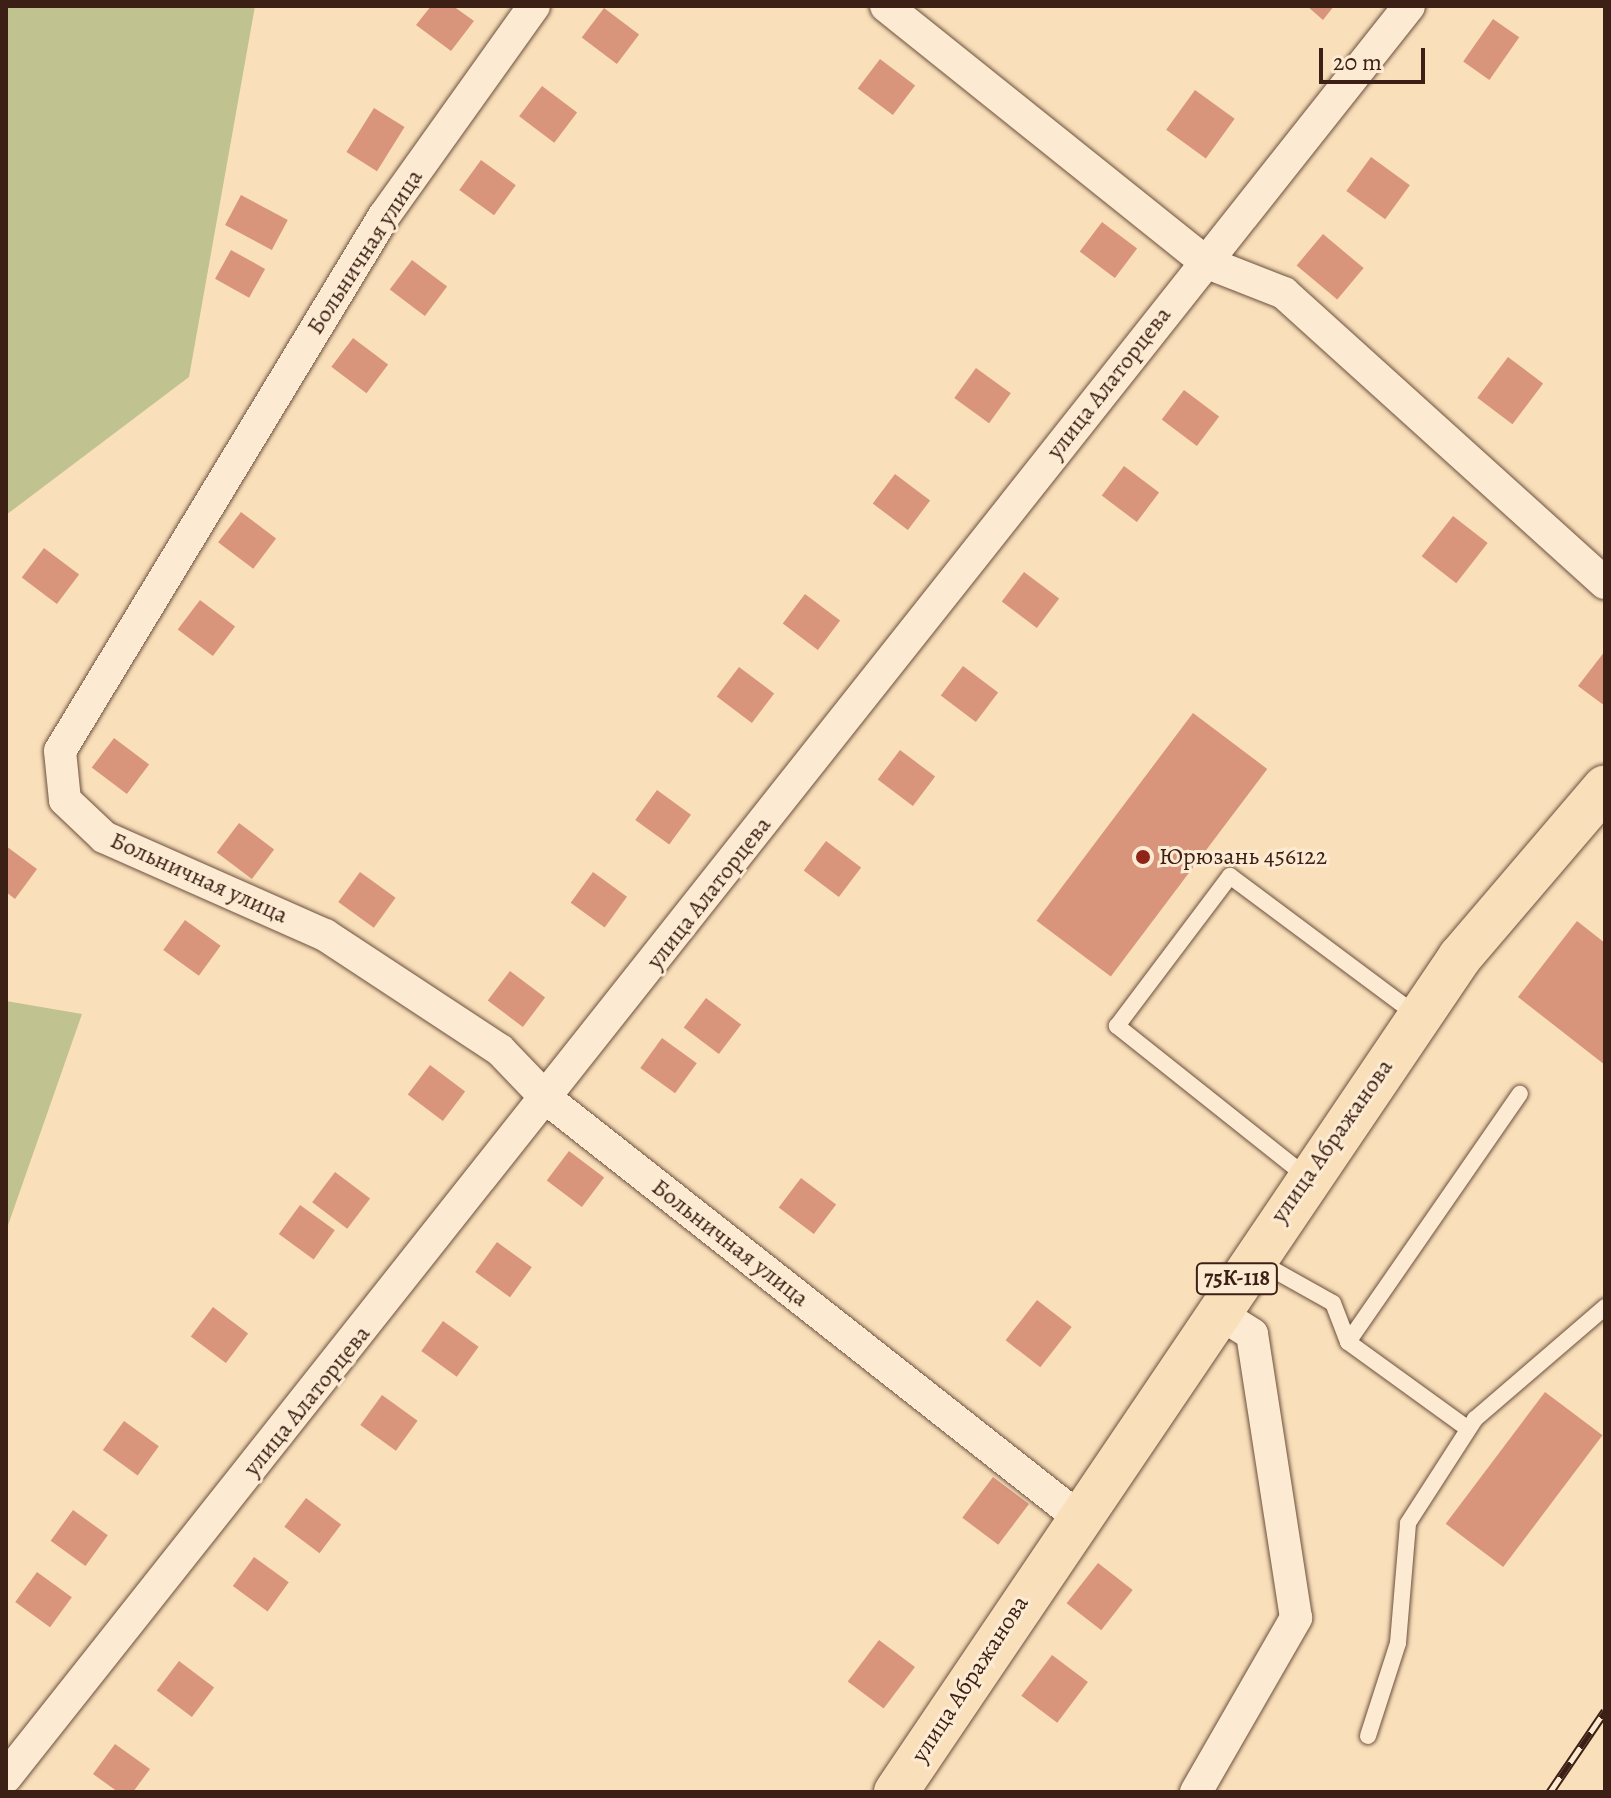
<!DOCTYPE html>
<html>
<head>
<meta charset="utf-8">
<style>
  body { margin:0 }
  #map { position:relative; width:1611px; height:1798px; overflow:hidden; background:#fae0ba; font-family:Alegreya,serif }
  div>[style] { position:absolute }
  .green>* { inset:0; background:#c0c28f }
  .building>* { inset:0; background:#d9947c; transform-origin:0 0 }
  .roads { filter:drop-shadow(0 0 2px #6c503f) drop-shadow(0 0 2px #6c503f) }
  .lane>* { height:16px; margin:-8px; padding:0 8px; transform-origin:8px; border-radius:8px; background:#fcebd2 }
  .street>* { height:32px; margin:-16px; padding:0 16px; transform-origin:16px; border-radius:16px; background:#fcebd2 }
  .primary>* { height:44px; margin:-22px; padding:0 22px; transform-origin:22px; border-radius:22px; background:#fae0ba }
  .rail>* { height:9px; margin-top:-4.5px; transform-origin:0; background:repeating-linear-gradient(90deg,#fcebd2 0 18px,#3c2016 0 36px); box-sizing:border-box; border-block:2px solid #3c2016 }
  .dots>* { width:22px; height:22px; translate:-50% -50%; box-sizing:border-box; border:4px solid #fcebd2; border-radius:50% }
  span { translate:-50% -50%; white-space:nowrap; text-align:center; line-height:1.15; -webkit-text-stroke:6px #fcebd2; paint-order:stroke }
  .shield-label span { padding:2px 6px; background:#fcebd2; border:2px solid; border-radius:6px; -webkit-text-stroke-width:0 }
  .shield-label { font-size:22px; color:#3c2016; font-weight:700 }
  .street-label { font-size:24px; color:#3c2016 }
  .poi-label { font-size:24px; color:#3c2016 }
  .left { translate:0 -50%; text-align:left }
  .frame { position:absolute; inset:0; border:8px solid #3c2016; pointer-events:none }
  .scale { position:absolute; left:1319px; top:48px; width:106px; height:36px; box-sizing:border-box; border:4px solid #3c2016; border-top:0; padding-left:10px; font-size:24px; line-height:28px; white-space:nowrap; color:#3c2016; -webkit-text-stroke:6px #fcebd2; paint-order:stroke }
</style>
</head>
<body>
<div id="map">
  <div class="green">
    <div style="clip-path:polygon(6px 6px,255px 6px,189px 377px,6px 515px)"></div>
    <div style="clip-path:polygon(6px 1001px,82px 1014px,6px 1231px)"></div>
  </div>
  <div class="building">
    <div style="clip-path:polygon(431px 6px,453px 6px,474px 21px,451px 51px,416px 25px)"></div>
    <div style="clip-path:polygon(1307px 6px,1334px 6px,1323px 20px)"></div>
    <div style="left:604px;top:8px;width:44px;height:37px;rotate:37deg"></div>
    <div style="left:1493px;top:19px;width:32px;height:52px;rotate:35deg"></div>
    <div style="left:880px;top:59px;width:44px;height:37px;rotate:37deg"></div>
    <div style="left:542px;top:86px;width:44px;height:38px;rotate:37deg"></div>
    <div style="left:1195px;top:90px;width:49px;height:49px;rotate:36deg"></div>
    <div style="left:374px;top:108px;width:36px;height:52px;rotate:32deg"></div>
    <div style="left:1371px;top:157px;width:48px;height:42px;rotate:36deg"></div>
    <div style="left:481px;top:160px;width:43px;height:37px;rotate:36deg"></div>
    <div style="left:241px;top:195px;width:53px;height:34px;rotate:28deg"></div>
    <div style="left:1102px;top:222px;width:44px;height:37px;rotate:37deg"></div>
    <div style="left:1323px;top:234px;width:53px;height:41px;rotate:40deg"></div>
    <div style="left:231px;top:250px;width:39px;height:33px;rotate:29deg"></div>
    <div style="left:412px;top:260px;width:44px;height:37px;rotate:37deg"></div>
    <div style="left:353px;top:338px;width:44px;height:36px;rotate:37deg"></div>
    <div style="left:1508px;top:357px;width:44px;height:51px;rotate:37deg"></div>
    <div style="left:976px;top:368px;width:43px;height:37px;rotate:36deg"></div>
    <div style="left:1184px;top:390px;width:44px;height:37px;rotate:37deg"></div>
    <div style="left:1124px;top:466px;width:44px;height:37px;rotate:37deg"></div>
    <div style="left:895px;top:474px;width:44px;height:37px;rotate:37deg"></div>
    <div style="left:241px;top:512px;width:44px;height:38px;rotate:37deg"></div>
    <div style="left:1453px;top:516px;width:44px;height:51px;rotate:38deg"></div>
    <div style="left:44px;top:548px;width:44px;height:37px;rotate:37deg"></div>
    <div style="left:1024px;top:572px;width:44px;height:37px;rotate:37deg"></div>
    <div style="left:805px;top:594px;width:44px;height:37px;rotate:37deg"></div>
    <div style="left:200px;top:600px;width:44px;height:37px;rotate:37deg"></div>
    <div style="clip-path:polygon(1605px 651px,1605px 706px,1578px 686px)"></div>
    <div style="left:963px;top:666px;width:44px;height:37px;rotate:37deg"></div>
    <div style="left:739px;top:667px;width:44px;height:37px;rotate:37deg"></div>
    <div style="left:1193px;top:713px;width:93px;height:260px;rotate:37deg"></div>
    <div style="left:114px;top:738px;width:44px;height:37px;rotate:37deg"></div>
    <div style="left:900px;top:750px;width:44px;height:37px;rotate:37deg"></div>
    <div style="left:657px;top:790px;width:42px;height:37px;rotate:36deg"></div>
    <div style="left:239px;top:823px;width:44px;height:37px;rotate:37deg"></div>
    <div style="left:826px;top:841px;width:44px;height:37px;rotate:37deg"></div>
    <div style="clip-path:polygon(6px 846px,37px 869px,15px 899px,6px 892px)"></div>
    <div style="left:360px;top:872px;width:44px;height:37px;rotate:36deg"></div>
    <div style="left:593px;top:872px;width:42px;height:38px;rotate:36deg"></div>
    <div style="left:185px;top:920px;width:44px;height:37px;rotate:36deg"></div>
    <div style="clip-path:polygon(1577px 921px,1605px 943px,1605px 1065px,1518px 997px)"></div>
    <div style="left:510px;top:971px;width:44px;height:37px;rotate:37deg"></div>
    <div style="left:706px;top:998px;width:44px;height:37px;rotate:37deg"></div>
    <div style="left:662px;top:1038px;width:43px;height:37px;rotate:36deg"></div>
    <div style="left:430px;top:1065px;width:44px;height:37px;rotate:37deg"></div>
    <div style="left:569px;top:1151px;width:44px;height:37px;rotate:37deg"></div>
    <div style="left:335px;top:1172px;width:44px;height:38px;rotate:37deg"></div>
    <div style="left:801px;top:1178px;width:44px;height:37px;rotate:37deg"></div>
    <div style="left:300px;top:1205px;width:43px;height:36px;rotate:36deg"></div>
    <div style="left:497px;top:1242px;width:43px;height:37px;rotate:36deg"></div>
    <div style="left:1037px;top:1300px;width:44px;height:51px;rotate:38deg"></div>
    <div style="left:213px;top:1307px;width:44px;height:37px;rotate:37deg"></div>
    <div style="left:443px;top:1321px;width:44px;height:37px;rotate:36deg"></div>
    <div style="left:1545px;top:1392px;width:72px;height:165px;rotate:37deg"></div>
    <div style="left:382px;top:1395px;width:44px;height:37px;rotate:36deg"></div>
    <div style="left:124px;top:1421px;width:43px;height:36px;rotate:36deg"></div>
    <div style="left:993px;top:1477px;width:45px;height:51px;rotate:37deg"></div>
    <div style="left:306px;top:1498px;width:44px;height:36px;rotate:37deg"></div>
    <div style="left:73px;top:1510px;width:43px;height:38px;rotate:36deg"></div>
    <div style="left:254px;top:1557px;width:43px;height:36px;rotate:36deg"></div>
    <div style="left:1098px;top:1563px;width:44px;height:51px;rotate:38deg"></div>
    <div style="left:37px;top:1572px;width:43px;height:37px;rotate:36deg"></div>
    <div style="left:879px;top:1640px;width:45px;height:52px;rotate:37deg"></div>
    <div style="left:1052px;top:1655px;width:45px;height:51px;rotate:37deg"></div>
    <div style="left:179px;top:1661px;width:44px;height:37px;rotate:37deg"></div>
    <div style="clip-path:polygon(115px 1744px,150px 1769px,133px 1792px,118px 1792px,93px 1774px)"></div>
  </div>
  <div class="roads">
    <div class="lane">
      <div style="left:1307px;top:1177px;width:243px;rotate:-141.5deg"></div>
      <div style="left:1117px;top:1026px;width:188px;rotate:-53deg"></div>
      <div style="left:1230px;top:876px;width:234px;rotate:36.7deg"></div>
      <div style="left:1256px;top:1260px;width:88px;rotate:29.2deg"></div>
      <div style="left:1333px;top:1303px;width:42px;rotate:69deg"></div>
      <div style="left:1348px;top:1342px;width:148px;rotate:35.9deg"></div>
      <div style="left:1348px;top:1342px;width:302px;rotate:-55.3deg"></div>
      <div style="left:1368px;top:1736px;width:98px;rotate:-72.1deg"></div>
      <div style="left:1398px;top:1643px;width:120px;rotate:-85.2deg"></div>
      <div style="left:1408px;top:1523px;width:124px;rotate:-57.2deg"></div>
      <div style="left:1475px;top:1419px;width:172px;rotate:-40.7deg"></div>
    </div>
    <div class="street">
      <div style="left:534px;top:6px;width:258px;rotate:125.5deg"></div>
      <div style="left:384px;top:216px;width:625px;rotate:121.2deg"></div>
      <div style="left:60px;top:751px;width:49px;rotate:84.2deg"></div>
      <div style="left:65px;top:800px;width:54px;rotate:43.5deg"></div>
      <div style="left:104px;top:837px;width:242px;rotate:23.9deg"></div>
      <div style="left:325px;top:935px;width:209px;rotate:33.3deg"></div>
      <div style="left:500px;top:1050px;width:68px;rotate:46.2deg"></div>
      <div style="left:547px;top:1099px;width:674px;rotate:38.2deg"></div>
      <div style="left:886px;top:6px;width:409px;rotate:38.7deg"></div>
      <div style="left:1205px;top:262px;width:85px;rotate:21.4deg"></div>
      <div style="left:1284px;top:293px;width:433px;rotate:42.1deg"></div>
      <div style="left:6px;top:1777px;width:2259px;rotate:-51.61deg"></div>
      <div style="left:1196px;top:1792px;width:201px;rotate:-60.1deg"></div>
      <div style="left:1296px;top:1618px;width:287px;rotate:-98.8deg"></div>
      <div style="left:1252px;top:1334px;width:44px;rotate:-148.1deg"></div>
    </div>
    <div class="primary">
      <div style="left:896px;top:1792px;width:1008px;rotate:-55.96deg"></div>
      <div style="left:1460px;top:957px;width:223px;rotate:-49.5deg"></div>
    </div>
  </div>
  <div class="rail">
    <div style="left:1550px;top:1792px;width:98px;rotate:-55.8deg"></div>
  </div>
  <div class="dots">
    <div style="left:1143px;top:857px;background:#8f2418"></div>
  </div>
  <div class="shield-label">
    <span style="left:1237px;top:1279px">75К-118</span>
  </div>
  <div class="street-label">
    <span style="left:365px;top:252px;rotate:-57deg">Больничная улица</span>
    <span style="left:1109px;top:383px;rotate:-52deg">улица Алаторцева</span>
    <span style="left:199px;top:878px;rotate:24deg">Больничная улица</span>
    <span style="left:709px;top:893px;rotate:-52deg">улица Алаторцева</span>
    <span style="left:1332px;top:1141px;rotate:-55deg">улица Абражанова</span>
    <span style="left:730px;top:1243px;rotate:38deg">Больничная улица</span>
    <span style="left:307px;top:1401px;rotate:-51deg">улица Алаторцева</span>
    <span style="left:970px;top:1679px;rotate:-57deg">улица Абражанова</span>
  </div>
  <div class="poi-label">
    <span class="left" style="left:1159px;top:857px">Юрюзань 456122</span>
  </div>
  <div class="frame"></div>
  <div class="scale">20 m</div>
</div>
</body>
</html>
